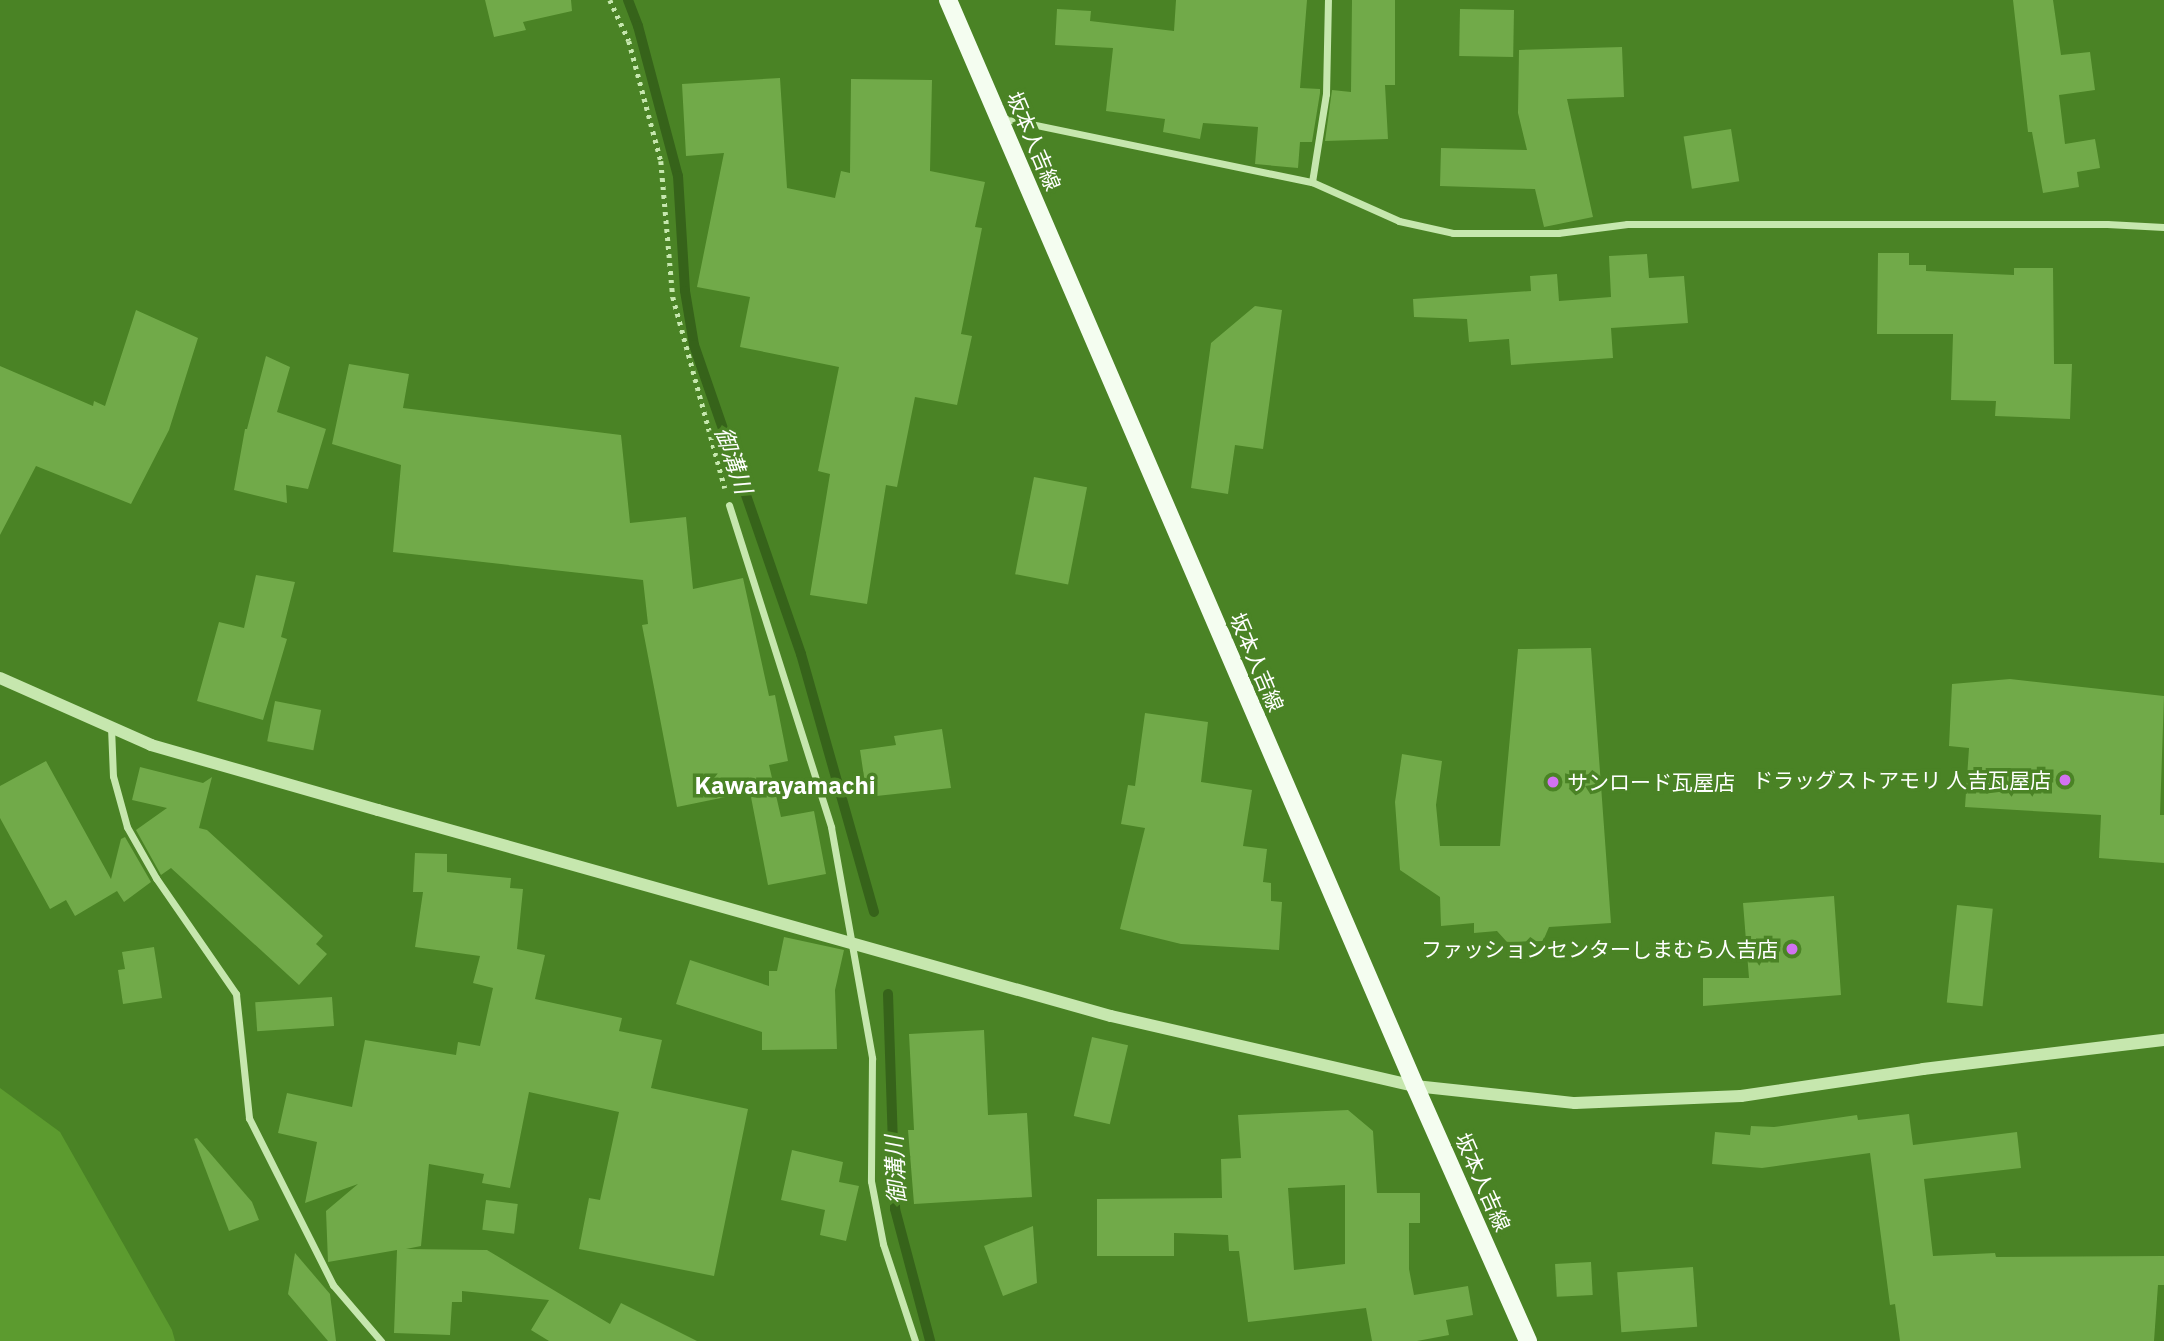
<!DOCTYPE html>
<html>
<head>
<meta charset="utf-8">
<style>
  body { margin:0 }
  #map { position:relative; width:2164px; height:1341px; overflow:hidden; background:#4a8325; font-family:"IBM Plex Sans","Noto Sans JP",sans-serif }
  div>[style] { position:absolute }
  .green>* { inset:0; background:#5c9b2f }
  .stream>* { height:10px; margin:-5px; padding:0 5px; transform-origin:5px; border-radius:5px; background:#36631a }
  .building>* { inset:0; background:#71aa49; transform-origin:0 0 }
  .path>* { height:4.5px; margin-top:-2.25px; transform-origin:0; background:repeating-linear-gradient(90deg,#c6e7ae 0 3.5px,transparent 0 8.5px) }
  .minor>* { height:7px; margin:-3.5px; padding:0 3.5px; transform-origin:3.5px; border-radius:3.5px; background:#c6e7ae }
  .tertiary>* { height:12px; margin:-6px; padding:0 6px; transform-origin:6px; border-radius:6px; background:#c6e7ae }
  .primary>* { height:18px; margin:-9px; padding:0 9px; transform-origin:9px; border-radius:9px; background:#f4fdf0 }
  .dots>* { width:19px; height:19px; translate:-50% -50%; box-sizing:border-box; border:4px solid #4a8325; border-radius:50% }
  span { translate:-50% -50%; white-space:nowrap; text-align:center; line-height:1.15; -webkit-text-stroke:7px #4a8325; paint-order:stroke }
  .street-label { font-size:21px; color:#fff }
  .poi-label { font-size:21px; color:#fff }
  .right { translate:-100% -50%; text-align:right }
  .left { translate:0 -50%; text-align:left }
  .water-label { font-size:23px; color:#fdfefc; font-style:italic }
  .quarter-label { font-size:24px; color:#fff; font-weight:700 }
</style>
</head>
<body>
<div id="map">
  <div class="green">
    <div style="clip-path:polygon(0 1088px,60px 1132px,172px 1330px,175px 1341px,0 1341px)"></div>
  </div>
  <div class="stream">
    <div style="left:628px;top:0;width:28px;rotate:69deg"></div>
    <div style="left:638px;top:26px;width:155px;rotate:75.1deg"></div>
    <div style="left:678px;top:176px;width:115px;rotate:86.5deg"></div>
    <div style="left:685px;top:291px;width:55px;rotate:80.5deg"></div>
    <div style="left:694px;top:345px;width:327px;rotate:70.9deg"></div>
    <div style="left:801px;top:654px;width:268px;rotate:74.2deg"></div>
    <div style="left:888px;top:994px;width:215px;rotate:88.1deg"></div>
    <div style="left:895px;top:1209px;width:137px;rotate:75.1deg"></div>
  </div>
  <div class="building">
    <div style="clip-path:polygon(485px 0,571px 0,572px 11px,523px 22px,526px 30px,494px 37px)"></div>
    <div style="clip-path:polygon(1176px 0,1307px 0,1300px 88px,1320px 89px,1320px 93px,1312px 142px,1300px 142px,1298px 168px,1255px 164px,1258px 127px,1203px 123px,1200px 139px,1163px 132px,1165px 119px,1106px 111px,1113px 48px,1055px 45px,1057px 9px,1091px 11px,1090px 21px,1174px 31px)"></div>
    <div style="clip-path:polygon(1352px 0,1395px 0,1395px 85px,1385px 85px,1388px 139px,1325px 141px,1332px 90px,1351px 92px)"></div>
    <div style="clip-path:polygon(2013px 0,2053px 0,2061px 55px,2090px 52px,2095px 90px,2059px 95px,2065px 144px,2095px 139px,2100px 168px,2077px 172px,2079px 187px,2043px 193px,2032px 132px,2028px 132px)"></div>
    <div style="left:1460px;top:9px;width:54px;height:47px;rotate:1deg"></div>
    <div style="clip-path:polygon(1622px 47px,1624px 97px,1567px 99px,1593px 217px,1544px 227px,1535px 189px,1440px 186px,1441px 148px,1527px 150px,1518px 113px,1519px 50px)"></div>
    <div style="clip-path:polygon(780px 78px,787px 188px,835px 198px,841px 171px,850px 173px,851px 79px,932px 80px,930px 171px,985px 182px,975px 227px,982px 228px,961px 334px,972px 336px,957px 405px,915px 397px,897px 487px,886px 485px,867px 604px,810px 595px,830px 474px,818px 471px,839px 367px,740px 347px,750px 297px,697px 287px,724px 153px,686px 156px,682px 84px)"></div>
    <div style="left:1731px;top:129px;width:53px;height:48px;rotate:81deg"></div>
    <div style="clip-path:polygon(1878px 253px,1909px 253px,1909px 265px,1926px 265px,1926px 271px,2014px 275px,2014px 268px,2053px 268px,2054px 364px,2072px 364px,2070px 419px,1995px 416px,1996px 401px,1951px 400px,1953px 334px,1877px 334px)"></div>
    <div style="clip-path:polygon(1647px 254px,1649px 278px,1684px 276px,1688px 323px,1611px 328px,1613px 358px,1511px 365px,1509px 339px,1469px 342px,1467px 319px,1414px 317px,1413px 299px,1531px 291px,1530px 276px,1557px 274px,1559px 301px,1611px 297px,1609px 256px)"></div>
    <div style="clip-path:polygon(1255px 306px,1282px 310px,1263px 449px,1235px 445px,1228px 494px,1191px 488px,1211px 343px)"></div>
    <div style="clip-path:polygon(136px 310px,198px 338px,169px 430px,131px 504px,36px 466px,0 535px,0 366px,93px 406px,94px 401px,105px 406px)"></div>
    <div style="clip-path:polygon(266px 356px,290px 367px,277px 412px,326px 429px,308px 489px,286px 485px,287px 503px,234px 490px,245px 429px,247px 429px)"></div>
    <div style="clip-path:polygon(349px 364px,409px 374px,403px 408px,621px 435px,630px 523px,686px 517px,693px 589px,743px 578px,769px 696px,775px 695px,788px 761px,769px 765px,781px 817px,814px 811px,826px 874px,768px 885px,750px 792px,677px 807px,642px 625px,648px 624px,643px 580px,393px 552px,401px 465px,332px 444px)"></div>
    <div style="left:1034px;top:477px;width:54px;height:99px;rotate:11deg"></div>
    <div style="clip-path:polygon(256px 575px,295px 582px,281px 637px,287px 639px,263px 720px,197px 701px,219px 622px,244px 628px)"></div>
    <div style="clip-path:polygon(1591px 648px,1611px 923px,1549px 927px,1543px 941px,1507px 942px,1497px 931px,1474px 933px,1474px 923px,1441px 926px,1440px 897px,1400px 870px,1395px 802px,1402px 754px,1442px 761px,1436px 805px,1440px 846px,1500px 846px,1518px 649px)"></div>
    <div style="clip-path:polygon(2010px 679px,2164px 696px,2160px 815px,2164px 815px,2164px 863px,2099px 858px,2101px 815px,1965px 807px,1969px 748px,1949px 746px,1952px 684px)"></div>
    <div style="left:275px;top:701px;width:47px;height:41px;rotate:11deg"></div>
    <div style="clip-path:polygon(1145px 713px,1208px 722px,1201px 782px,1252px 790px,1243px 846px,1267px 849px,1263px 882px,1271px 883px,1271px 901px,1282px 902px,1279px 950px,1181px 944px,1120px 929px,1145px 828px,1121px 824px,1128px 785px,1135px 786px)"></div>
    <div style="clip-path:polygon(942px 729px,951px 788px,867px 797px,860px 750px,896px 745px,894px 736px)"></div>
    <div style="clip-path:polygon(46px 761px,111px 879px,121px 839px,125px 837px,151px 882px,124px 902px,117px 891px,75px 916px,66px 900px,50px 909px,0 818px,0 786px)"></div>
    <div style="clip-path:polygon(140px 767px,203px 783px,212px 777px,199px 828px,207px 830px,323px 936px,316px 944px,327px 954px,299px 985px,171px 868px,161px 875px,136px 830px,167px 808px,132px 800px)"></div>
    <div style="clip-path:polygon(415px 853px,447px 854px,447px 872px,511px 878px,510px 888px,523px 889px,517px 949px,545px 955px,535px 999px,622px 1018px,619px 1031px,662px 1040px,651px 1088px,748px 1109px,714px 1276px,579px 1249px,589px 1198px,600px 1200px,619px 1112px,529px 1092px,510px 1188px,482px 1183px,484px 1174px,429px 1164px,421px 1246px,406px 1249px,487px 1250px,610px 1324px,621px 1303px,697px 1341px,549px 1341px,531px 1330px,549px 1300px,462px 1291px,462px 1302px,452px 1302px,450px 1335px,394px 1333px,397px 1250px,328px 1262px,326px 1211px,358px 1184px,305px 1203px,317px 1142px,278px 1133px,287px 1093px,352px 1107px,365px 1040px,456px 1055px,458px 1042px,480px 1046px,493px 988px,473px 983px,480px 956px,415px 947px,423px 892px,413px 892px)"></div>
    <div style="clip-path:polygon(1834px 896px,1841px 995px,1703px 1006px,1703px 978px,1749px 978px,1743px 903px)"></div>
    <div style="left:1957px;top:905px;width:36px;height:98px;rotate:6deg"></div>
    <div style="clip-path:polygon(784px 937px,844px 950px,835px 990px,837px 1049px,762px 1050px,762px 1032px,676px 1004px,690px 960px,769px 986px,769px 971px,777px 971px)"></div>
    <div style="clip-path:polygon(154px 947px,162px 998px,123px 1004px,118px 970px,125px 969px,122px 952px)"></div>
    <div style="left:332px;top:997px;width:29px;height:77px;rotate:86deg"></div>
    <div style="clip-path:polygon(984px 1030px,988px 1115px,1027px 1113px,1032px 1197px,914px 1204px,908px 1130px,914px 1130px,909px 1034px)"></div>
    <div style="left:1092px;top:1037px;width:37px;height:81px;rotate:13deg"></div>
    <div style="clip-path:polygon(evenodd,1348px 1110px,1373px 1131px,1377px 1193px,1420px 1193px,1420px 1223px,1409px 1223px,1409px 1269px,1414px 1295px,1468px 1286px,1473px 1315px,1446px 1320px,1449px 1335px,1417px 1341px,1372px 1341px,1366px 1308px,1248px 1322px,1239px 1251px,1229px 1251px,1228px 1235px,1174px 1233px,1174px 1256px,1097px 1256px,1097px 1199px,1222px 1198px,1221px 1159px,1241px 1158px,1238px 1115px,1348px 1110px,1345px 1185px,1345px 1264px,1294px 1270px,1288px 1188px,1345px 1185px)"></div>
    <div style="clip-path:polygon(1909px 1114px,1913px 1145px,2017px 1132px,2021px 1168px,1924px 1179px,1933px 1256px,1995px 1253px,1996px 1257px,2164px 1256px,2164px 1285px,2158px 1285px,2154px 1341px,1900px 1341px,1895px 1304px,1890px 1305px,1870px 1153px,1762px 1168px,1712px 1164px,1715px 1132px,1750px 1135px,1751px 1126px,1774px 1127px,1857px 1115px,1858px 1120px)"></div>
    <div style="clip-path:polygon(197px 1138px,252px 1202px,259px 1220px,229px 1231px,194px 1139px)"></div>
    <div style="clip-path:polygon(792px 1150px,843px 1162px,839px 1182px,859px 1186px,846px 1241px,820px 1235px,825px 1210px,781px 1200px)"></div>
    <div style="left:486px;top:1200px;width:32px;height:30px;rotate:7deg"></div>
    <div style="clip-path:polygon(1033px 1226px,1037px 1283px,1003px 1296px,984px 1246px)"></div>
    <div style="clip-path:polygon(295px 1253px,330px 1294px,336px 1341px,328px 1341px,288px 1294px)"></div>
    <div style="left:1591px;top:1262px;width:33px;height:36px;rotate:87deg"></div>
    <div style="left:1693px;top:1267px;width:60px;height:76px;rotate:86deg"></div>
  </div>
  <div class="path">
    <div style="left:610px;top:0;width:45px;rotate:65.1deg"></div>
    <div style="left:629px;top:41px;width:124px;rotate:75.1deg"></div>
    <div style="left:661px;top:161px;width:137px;rotate:85deg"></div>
    <div style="left:673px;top:297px;width:198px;rotate:74.8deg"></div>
  </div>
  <div class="minor">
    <div style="left:1002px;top:118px;width:317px;rotate:11.7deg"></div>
    <div style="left:1312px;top:182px;width:95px;rotate:24.1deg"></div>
    <div style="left:1399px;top:221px;width:55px;rotate:12.5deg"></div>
    <div style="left:1453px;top:233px;width:105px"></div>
    <div style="left:1558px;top:233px;width:70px;rotate:-7.4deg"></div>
    <div style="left:1627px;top:224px;width:480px"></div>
    <div style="left:2107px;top:224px;width:57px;rotate:3deg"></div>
    <div style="left:1312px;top:182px;width:89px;rotate:-81deg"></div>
    <div style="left:1326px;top:94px;width:94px;rotate:-88.8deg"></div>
    <div style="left:729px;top:505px;width:338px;rotate:72.4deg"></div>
    <div style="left:831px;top:827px;width:235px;rotate:79.9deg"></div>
    <div style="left:872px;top:1058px;width:123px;rotate:90.5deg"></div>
    <div style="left:871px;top:1181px;width:64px;rotate:79.2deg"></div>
    <div style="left:883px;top:1244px;width:102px;rotate:71.7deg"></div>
    <div style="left:111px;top:727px;width:49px;rotate:87.7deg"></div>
    <div style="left:113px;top:776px;width:53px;rotate:74.6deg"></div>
    <div style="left:127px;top:827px;width:59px;rotate:60.4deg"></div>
    <div style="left:156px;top:878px;width:141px;rotate:55.4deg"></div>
    <div style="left:236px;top:994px;width:125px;rotate:84deg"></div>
    <div style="left:249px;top:1118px;width:187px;rotate:63.3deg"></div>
    <div style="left:333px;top:1285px;width:74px;rotate:49.4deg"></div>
  </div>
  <div class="tertiary">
    <div style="left:0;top:678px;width:165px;rotate:23.9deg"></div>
    <div style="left:151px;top:745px;width:236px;rotate:16deg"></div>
    <div style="left:378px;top:810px;width:761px;rotate:15.7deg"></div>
    <div style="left:1111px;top:1016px;width:312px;rotate:13deg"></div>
    <div style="left:1415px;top:1086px;width:161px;rotate:6.1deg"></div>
    <div style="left:1575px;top:1103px;width:166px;rotate:-2.4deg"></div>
    <div style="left:1741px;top:1096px;width:184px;rotate:-8.4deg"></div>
    <div style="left:1923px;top:1069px;width:243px;rotate:-6.9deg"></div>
  </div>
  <div class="primary">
    <div style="left:948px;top:0;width:1182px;rotate:66.73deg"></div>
    <div style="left:1415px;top:1086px;width:279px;rotate:66.1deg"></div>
  </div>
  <div class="dots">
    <div style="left:2065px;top:780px;background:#d172f1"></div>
    <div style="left:1553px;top:782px;background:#d172f1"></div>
    <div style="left:1792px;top:949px;background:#d172f1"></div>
  </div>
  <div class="street-label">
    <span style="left:1034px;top:141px;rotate:67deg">坂本人吉線</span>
    <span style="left:1257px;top:662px;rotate:67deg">坂本人吉線</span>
    <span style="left:1483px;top:1182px;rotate:66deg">坂本人吉線</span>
  </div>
  <div class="poi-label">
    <span class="right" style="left:2051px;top:780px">ドラッグストアモリ 人吉瓦屋店</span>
    <span class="left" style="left:1567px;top:782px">サンロード瓦屋店</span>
    <span class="right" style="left:1778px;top:949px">ファッションセンターしまむら人吉店</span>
  </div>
  <div class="water-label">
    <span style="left:734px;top:460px;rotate:71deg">御溝川</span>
    <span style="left:895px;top:1170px;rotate:-93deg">御溝川</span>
  </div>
  <div class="quarter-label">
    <span style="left:785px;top:786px">Kawarayamachi</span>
  </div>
</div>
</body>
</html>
